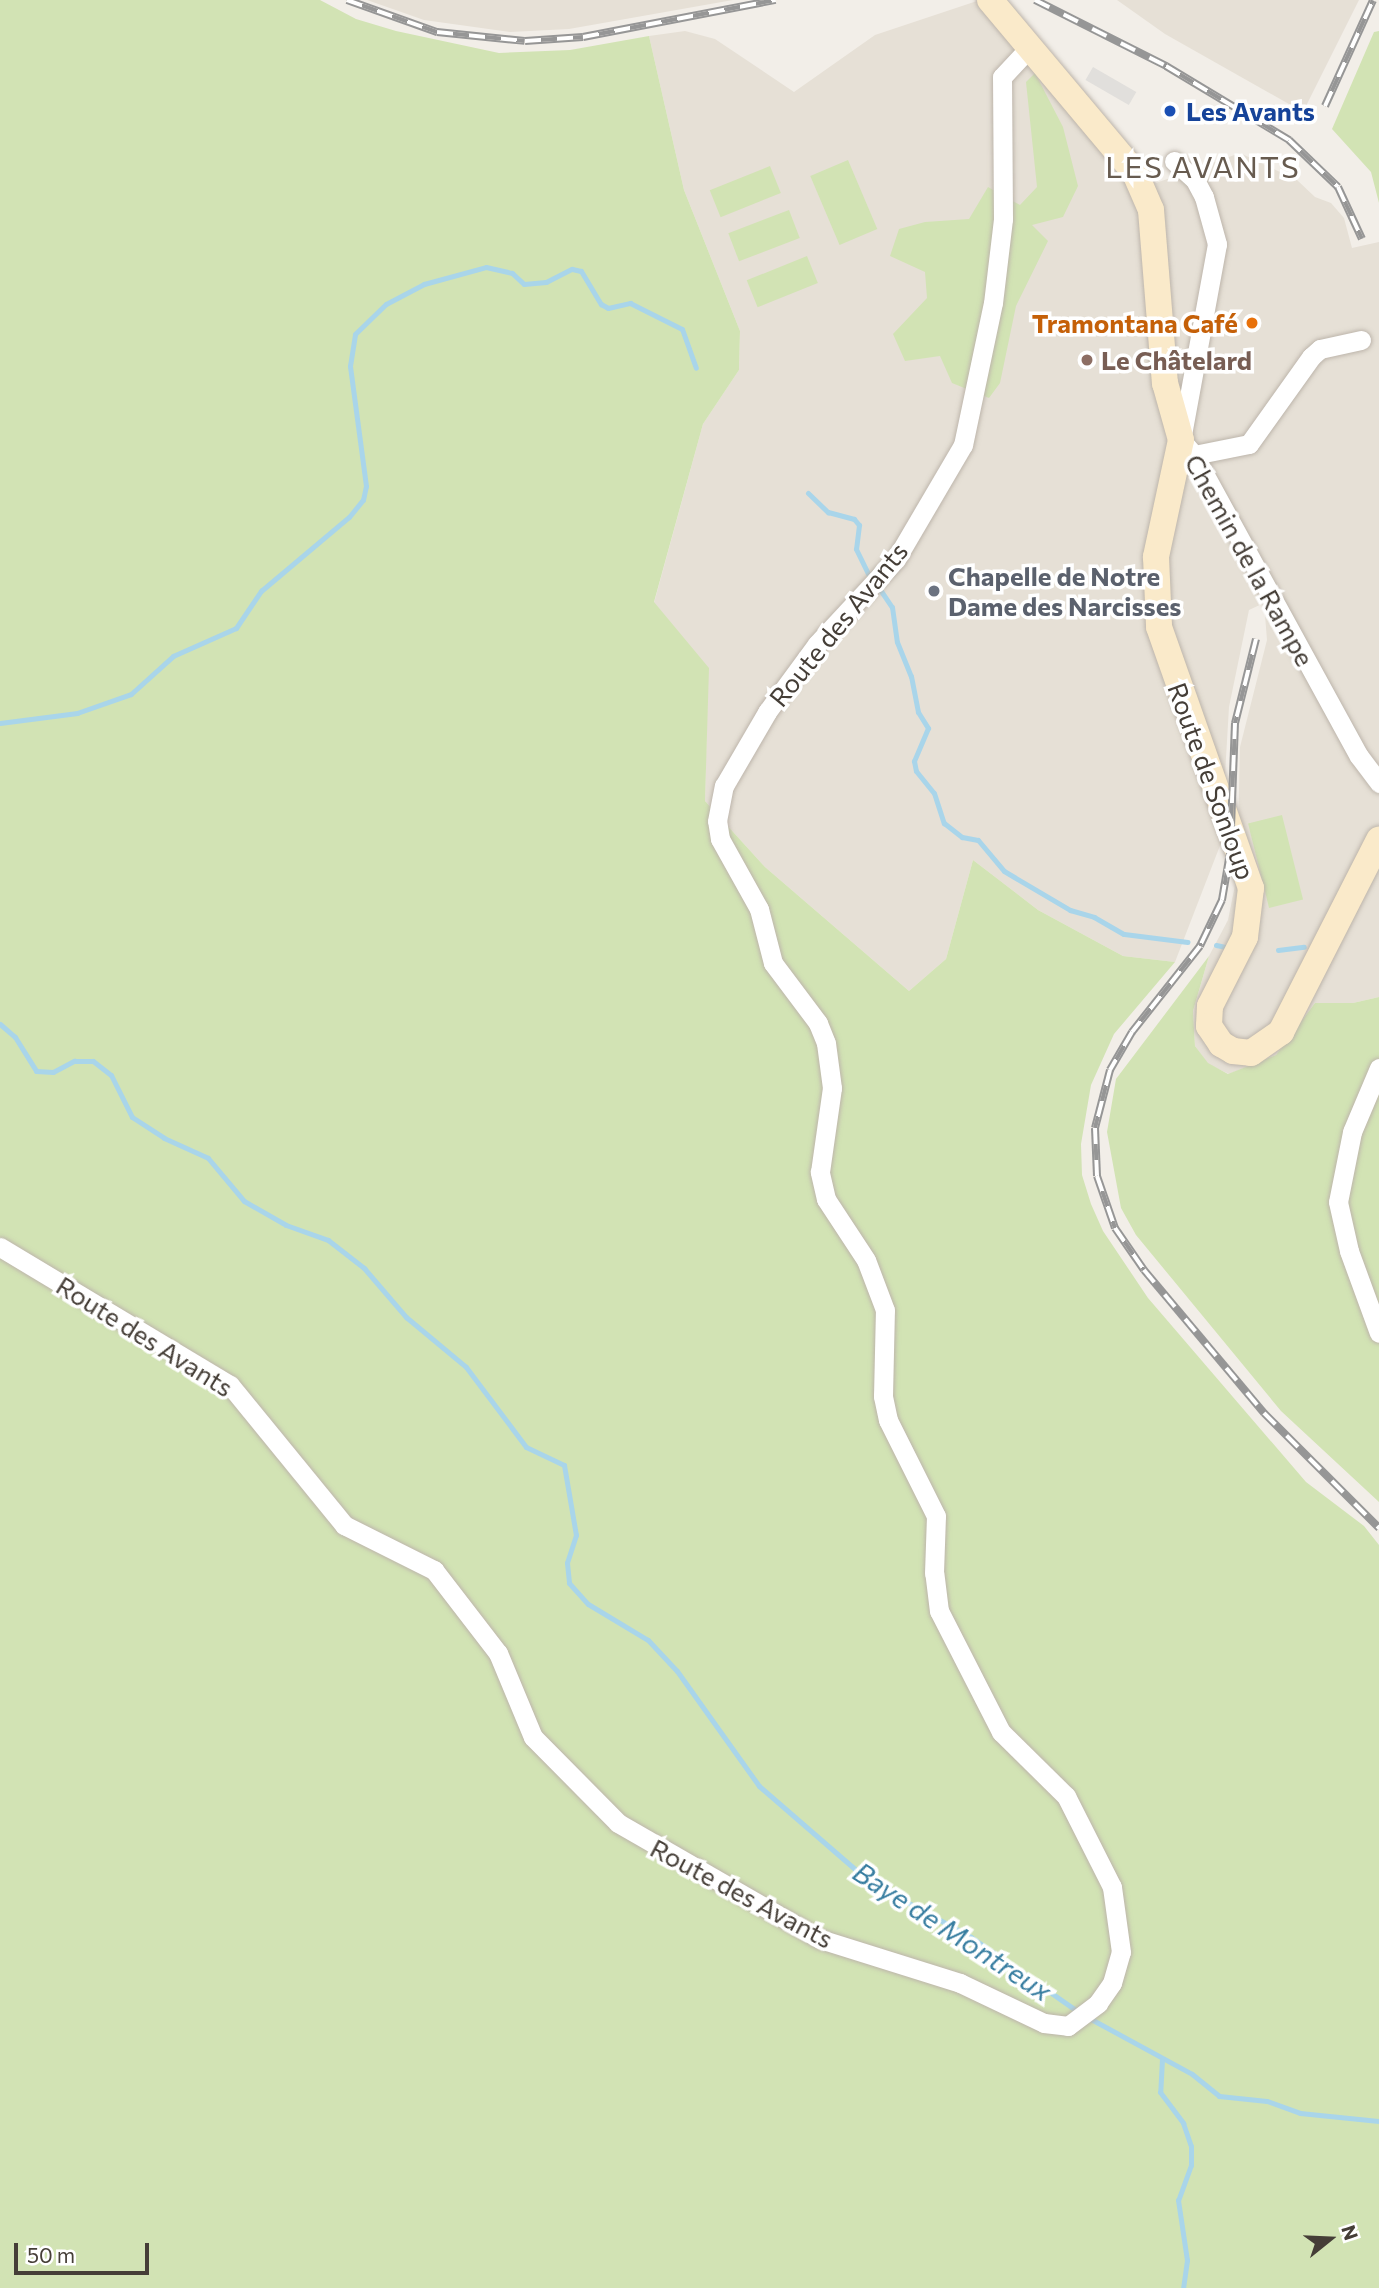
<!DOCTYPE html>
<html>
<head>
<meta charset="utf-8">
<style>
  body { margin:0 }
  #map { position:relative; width:1379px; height:2288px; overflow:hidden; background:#f2eee8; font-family:Commissioner,sans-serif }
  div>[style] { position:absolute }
  .residential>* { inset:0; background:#e6e0d6 }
  .green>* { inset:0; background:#d2e3b4; transform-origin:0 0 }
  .parking>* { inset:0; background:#e1dfdc; transform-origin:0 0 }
  .stream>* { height:5px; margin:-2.5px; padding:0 2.5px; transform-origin:2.5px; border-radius:2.5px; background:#a9d5ea }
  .roads { filter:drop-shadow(0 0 2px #bdb5ab) drop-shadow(0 0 2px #bdb5ab) }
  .street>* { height:19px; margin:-9.5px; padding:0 9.5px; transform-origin:9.5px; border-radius:9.5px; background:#fff }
  .secondary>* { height:26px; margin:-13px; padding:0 13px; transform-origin:13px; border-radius:13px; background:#faeaca }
  .rail>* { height:8px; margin-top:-4px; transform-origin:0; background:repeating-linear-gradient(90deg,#fff 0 16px,#969696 0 32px); box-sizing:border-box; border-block:2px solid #969696 }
  .dots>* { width:19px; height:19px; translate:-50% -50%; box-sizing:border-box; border:4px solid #fff; border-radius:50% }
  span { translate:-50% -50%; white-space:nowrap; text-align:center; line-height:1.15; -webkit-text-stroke:7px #fff; paint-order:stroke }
  .transit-label { font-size:26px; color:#164399; font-weight:700 }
  .left { translate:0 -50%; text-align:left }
  .food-label { font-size:26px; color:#c56008; font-weight:700 }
  .right { translate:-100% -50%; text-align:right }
  .education-label { font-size:26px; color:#785e54; font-weight:700 }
  .street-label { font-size:26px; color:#453e37 }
  .worship-label { font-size:26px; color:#5b616d; font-weight:700 }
  .water-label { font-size:28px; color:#377da0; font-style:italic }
  .quarter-label { font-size:30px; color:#675b4f; letter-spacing:2px }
  .north { position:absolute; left:1295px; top:2204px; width:70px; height:70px; -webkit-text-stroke:5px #fff; paint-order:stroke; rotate:72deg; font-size:19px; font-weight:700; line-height:28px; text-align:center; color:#453e37 }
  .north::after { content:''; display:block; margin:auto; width:24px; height:32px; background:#453e37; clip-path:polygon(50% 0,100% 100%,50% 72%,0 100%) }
  .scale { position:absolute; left:14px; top:2243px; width:135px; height:32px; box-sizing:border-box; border:4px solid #453e37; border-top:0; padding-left:9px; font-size:21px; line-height:24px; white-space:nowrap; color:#453e37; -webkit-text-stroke:5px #fff; paint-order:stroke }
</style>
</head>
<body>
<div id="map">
  <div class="residential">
    <div style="clip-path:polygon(367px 0,733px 0,569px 29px,510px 32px,424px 20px)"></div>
    <div style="clip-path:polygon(980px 0,1021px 22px,1156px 183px,1240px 153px,1297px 180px,1315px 197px,1331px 203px,1344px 218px,1352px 248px,1379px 242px,1379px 997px,1353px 1003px,1315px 1003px,1276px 1055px,1229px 1074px,1208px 1064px,1195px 1046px,1193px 1011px,1209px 956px,1228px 920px,1237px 875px,1240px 747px,1267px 640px,1264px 603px,1249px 610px,1229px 707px,1221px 843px,1175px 962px,1123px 956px,1038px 910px,973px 860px,946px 959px,909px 991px,765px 867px,705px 801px,708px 668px,654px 603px,703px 424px,739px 370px,740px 331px,684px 190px,649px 36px,685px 31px,715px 39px,794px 92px,875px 35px)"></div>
    <div style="clip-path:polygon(1117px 0,1359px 0,1303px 112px,1165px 34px)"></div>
  </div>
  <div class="green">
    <div style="clip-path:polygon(0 0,320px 0,356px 19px,396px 31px,499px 53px,570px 50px,649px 36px,684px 190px,740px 331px,739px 370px,703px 424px,654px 602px,709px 668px,705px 801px,765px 867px,909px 991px,946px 959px,973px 860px,1038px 910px,1123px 956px,1175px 962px,1114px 1034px,1091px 1085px,1081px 1144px,1082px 1175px,1091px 1204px,1103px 1231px,1148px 1298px,1306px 1482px,1364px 1526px,1379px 1545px,1379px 2288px,0 2288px)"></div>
    <div style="clip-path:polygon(1379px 31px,1379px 203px,1371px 172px,1332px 129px,1374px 32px)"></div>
    <div style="clip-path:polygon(1035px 73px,1063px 127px,1078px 186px,1063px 217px,1032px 225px,1048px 241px,1016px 306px,1000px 383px,989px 398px,952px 383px,940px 356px,905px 361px,893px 334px,927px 298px,925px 272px,890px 256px,899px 229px,925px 222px,969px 219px,988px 187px,1020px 205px,1037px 187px,1026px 82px)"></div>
    <div style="left:848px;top:160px;width:75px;height:41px;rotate:67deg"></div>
    <div style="left:770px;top:166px;width:29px;height:65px;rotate:68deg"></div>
    <div style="left:789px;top:210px;width:30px;height:65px;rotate:69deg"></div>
    <div style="left:807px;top:256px;width:29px;height:65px;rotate:68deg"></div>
    <div style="left:1282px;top:815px;width:87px;height:35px;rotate:76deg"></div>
    <div style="clip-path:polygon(1209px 956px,1193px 1011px,1195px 1046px,1208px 1063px,1228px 1074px,1276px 1055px,1315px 1003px,1353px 1003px,1379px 997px,1379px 1502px,1281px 1411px,1136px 1235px,1121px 1208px,1107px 1132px,1116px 1079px)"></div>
  </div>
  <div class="parking">
    <div style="left:1093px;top:67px;width:50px;height:15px;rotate:30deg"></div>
  </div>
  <div class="stream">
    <div style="left:808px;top:493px;width:28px;rotate:44deg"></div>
    <div style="left:828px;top:512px;width:27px;rotate:15deg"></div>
    <div style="left:854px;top:519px;width:8px;rotate:50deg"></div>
    <div style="left:859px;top:525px;width:24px;rotate:97deg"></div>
    <div style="left:856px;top:549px;width:28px;rotate:64deg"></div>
    <div style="left:879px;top:588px;width:23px;rotate:56deg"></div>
    <div style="left:892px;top:607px;width:35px;rotate:82deg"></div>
    <div style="left:897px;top:642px;width:37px;rotate:68deg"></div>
    <div style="left:911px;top:676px;width:37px;rotate:79deg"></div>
    <div style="left:918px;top:712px;width:19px;rotate:58deg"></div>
    <div style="left:928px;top:728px;width:36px;rotate:113deg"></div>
    <div style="left:914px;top:761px;width:10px;rotate:79deg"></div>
    <div style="left:916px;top:771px;width:28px;rotate:51deg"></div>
    <div style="left:934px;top:793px;width:32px;rotate:72deg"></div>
    <div style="left:944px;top:823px;width:23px;rotate:38deg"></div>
    <div style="left:962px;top:837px;width:16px;rotate:11deg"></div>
    <div style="left:978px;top:840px;width:40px;rotate:50deg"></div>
    <div style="left:1004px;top:871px;width:77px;rotate:30.6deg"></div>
    <div style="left:1070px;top:910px;width:25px;rotate:16deg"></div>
    <div style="left:1094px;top:917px;width:34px;rotate:30deg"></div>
    <div style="left:1124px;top:934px;width:64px;rotate:7.2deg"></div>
    <div style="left:0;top:723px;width:78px;rotate:-7.4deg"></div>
    <div style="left:77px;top:713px;width:57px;rotate:-19.4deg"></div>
    <div style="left:131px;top:694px;width:57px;rotate:-42.1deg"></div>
    <div style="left:173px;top:656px;width:69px;rotate:-24deg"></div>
    <div style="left:236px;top:628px;width:45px;rotate:-56deg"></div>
    <div style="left:261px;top:591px;width:115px;rotate:-40.1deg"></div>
    <div style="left:349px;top:517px;width:22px;rotate:-51deg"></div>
    <div style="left:363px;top:500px;width:14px;rotate:-78deg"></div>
    <div style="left:366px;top:486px;width:121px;rotate:-97.6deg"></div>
    <div style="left:350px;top:366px;width:32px;rotate:-81deg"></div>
    <div style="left:355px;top:334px;width:43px;rotate:-44.1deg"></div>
    <div style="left:386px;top:304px;width:43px;rotate:-27.8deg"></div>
    <div style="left:424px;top:284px;width:64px;rotate:-15.3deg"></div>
    <div style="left:486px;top:267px;width:27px;rotate:13deg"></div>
    <div style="left:512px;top:273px;width:16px;rotate:43deg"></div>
    <div style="left:524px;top:284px;width:22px;rotate:-5deg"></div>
    <div style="left:546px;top:282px;width:29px;rotate:-27deg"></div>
    <div style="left:572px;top:269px;width:9px;rotate:13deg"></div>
    <div style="left:581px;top:271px;width:39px;rotate:59deg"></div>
    <div style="left:601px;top:304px;width:8px;rotate:30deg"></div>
    <div style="left:608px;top:308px;width:23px;rotate:-13deg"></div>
    <div style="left:630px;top:303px;width:58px;rotate:26.6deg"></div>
    <div style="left:682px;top:329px;width:41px;rotate:70.3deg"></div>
    <div style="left:1216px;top:945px;width:14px;rotate:12deg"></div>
    <div style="left:1278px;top:950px;width:26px;rotate:-7deg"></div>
    <div style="left:0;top:1024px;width:20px;rotate:41deg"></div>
    <div style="left:15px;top:1037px;width:40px;rotate:58deg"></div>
    <div style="left:36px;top:1071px;width:17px;rotate:3deg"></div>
    <div style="left:53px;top:1072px;width:24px;rotate:-28deg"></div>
    <div style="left:74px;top:1061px;width:19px"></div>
    <div style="left:93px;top:1061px;width:23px;rotate:38deg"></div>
    <div style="left:111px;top:1075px;width:47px;rotate:63.4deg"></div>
    <div style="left:132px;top:1117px;width:38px;rotate:33deg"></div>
    <div style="left:164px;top:1138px;width:48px;rotate:24.4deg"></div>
    <div style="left:208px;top:1158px;width:56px;rotate:50.1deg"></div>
    <div style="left:244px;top:1201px;width:48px;rotate:29.7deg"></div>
    <div style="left:286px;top:1225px;width:45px;rotate:19.7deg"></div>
    <div style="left:328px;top:1240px;width:46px;rotate:37.9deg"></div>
    <div style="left:364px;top:1268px;width:65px;rotate:49.4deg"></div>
    <div style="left:406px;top:1317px;width:78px;rotate:39.8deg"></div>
    <div style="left:466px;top:1367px;width:100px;rotate:53.1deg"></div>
    <div style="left:526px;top:1447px;width:42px;rotate:25.3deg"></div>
    <div style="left:564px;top:1465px;width:71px;rotate:80.3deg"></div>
    <div style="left:576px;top:1535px;width:29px;rotate:108deg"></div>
    <div style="left:567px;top:1563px;width:20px;rotate:84deg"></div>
    <div style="left:569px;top:1583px;width:28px;rotate:48deg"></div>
    <div style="left:588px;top:1604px;width:70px;rotate:31deg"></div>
    <div style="left:648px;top:1640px;width:42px;rotate:46.9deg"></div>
    <div style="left:677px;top:1671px;width:141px;rotate:54.5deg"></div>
    <div style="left:759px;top:1786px;width:147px;rotate:40.9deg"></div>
    <div style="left:870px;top:1882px;width:115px;rotate:28.6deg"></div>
    <div style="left:971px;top:1937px;width:133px;rotate:34.9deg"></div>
    <div style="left:1089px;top:2018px;width:117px;rotate:28.5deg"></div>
    <div style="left:1192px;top:2074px;width:35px;rotate:39deg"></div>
    <div style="left:1219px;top:2096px;width:48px;rotate:5.9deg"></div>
    <div style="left:1267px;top:2101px;width:35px;rotate:20deg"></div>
    <div style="left:1300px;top:2113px;width:79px;rotate:5.8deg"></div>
    <div style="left:1162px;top:2059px;width:33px;rotate:93deg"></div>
    <div style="left:1160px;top:2092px;width:39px;rotate:53deg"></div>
    <div style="left:1183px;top:2123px;width:24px;rotate:71deg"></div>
    <div style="left:1191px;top:2146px;width:19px;rotate:90deg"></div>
    <div style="left:1191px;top:2165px;width:37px;rotate:110deg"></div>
    <div style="left:1178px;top:2200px;width:61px;rotate:81.5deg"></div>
    <div style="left:1187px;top:2260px;width:28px;rotate:98deg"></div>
  </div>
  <div class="roads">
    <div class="street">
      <div style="left:1174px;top:161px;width:28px;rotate:42deg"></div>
      <div style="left:1195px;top:180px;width:19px;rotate:62deg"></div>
      <div style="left:1204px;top:197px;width:49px;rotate:74.5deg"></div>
      <div style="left:1217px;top:244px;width:199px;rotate:100.4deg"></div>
      <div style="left:1181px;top:440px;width:20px;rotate:49deg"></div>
      <div style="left:1194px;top:455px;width:343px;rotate:61.3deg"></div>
      <div style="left:1359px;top:756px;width:34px;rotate:53deg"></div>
      <div style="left:1194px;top:455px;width:56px;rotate:-11.3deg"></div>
      <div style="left:1249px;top:444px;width:107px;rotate:-54.5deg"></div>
      <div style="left:1311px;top:357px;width:12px;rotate:-42deg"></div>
      <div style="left:1320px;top:349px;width:42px;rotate:-12.4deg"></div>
      <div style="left:1379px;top:1068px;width:69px;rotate:112.9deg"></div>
      <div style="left:1352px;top:1132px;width:71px;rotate:101.3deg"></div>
      <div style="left:1338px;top:1202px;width:50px;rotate:77.3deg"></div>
      <div style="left:1349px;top:1251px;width:87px;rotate:69.9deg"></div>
      <div style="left:0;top:1247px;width:268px;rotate:31deg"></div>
      <div style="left:230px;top:1385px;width:181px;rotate:50.8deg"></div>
      <div style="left:344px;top:1525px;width:101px;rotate:26.6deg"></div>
      <div style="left:434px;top:1570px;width:105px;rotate:52.4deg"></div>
      <div style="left:498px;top:1653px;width:91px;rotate:67.4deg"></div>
      <div style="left:533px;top:1737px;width:121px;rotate:45.3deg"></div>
      <div style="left:618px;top:1823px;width:233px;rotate:29.9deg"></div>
      <div style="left:820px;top:1939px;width:147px;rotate:17.4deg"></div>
      <div style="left:960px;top:1983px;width:93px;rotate:25.5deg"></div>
      <div style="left:1044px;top:2023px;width:24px;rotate:7deg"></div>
      <div style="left:1068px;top:2026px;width:38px;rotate:-37deg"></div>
      <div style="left:1098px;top:2003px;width:24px;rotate:-55deg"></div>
      <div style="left:1112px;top:1983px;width:32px;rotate:-74deg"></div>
      <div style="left:1121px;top:1952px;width:66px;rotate:-97.9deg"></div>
      <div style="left:1112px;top:1887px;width:102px;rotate:-116.8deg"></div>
      <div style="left:1066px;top:1796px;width:91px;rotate:-135.4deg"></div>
      <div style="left:1001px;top:1732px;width:136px;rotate:-117.1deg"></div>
      <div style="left:939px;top:1611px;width:38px;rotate:-97deg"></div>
      <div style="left:934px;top:1573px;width:57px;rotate:-88deg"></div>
      <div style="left:936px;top:1516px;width:107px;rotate:-116.6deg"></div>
      <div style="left:888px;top:1420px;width:25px;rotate:-102deg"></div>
      <div style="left:883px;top:1396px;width:86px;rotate:-88.7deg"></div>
      <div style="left:885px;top:1310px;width:53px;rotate:-110.8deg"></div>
      <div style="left:866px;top:1260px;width:73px;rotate:-123.3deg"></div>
      <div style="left:826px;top:1199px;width:28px;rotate:-103deg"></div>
      <div style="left:820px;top:1172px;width:85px;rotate:-81.9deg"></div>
      <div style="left:832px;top:1088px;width:45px;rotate:-97.6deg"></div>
      <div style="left:826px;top:1043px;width:22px;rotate:-112deg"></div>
      <div style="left:818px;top:1023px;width:75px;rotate:-126.9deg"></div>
      <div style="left:773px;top:963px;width:56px;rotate:-104.5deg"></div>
      <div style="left:759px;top:909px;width:80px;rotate:-119.1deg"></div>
      <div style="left:720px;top:839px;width:18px;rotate:-99deg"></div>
      <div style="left:717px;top:821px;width:36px;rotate:-79deg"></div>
      <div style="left:724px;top:786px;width:86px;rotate:-59.8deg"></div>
      <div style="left:767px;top:712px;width:84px;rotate:-53.7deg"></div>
      <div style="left:817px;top:644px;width:116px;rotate:-47.1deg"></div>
      <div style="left:896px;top:559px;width:132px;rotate:-59.6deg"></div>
      <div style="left:963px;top:445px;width:145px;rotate:-78.1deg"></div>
      <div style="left:993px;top:303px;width:85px;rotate:-83.2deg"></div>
      <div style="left:1003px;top:219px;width:142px;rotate:-90.4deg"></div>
      <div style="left:1002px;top:77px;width:41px;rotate:-47deg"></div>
    </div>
    <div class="secondary">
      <div style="left:990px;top:0;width:226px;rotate:50deg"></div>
      <div style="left:1135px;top:173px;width:40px;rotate:66.6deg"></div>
      <div style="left:1151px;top:210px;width:174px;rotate:85.4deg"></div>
      <div style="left:1165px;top:383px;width:59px;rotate:74.3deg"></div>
      <div style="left:1181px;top:440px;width:120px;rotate:102.1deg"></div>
      <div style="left:1156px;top:557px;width:70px;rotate:87.5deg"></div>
      <div style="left:1159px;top:627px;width:277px;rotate:70.6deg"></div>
      <div style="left:1251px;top:888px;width:49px;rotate:97deg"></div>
      <div style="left:1245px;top:937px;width:77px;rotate:116.9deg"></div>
      <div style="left:1210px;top:1006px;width:20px;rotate:93deg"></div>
      <div style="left:1209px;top:1026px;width:22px;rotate:56deg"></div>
      <div style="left:1221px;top:1044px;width:14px;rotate:30deg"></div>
      <div style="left:1233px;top:1051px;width:18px;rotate:6deg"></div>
      <div style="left:1251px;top:1053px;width:37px;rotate:-35deg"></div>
      <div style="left:1281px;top:1032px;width:216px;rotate:-63deg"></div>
    </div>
  </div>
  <div class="rail">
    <div style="left:347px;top:0;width:96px;rotate:19.6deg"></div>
    <div style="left:437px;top:32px;width:88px;rotate:5.8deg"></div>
    <div style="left:525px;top:41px;width:58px;rotate:-3.9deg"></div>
    <div style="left:583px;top:37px;width:196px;rotate:-10.9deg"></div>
    <div style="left:1035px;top:0;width:147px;rotate:26.7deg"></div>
    <div style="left:1166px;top:66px;width:144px;rotate:31deg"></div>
    <div style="left:1289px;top:140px;width:68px;rotate:43.8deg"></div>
    <div style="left:1338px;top:187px;width:57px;rotate:65.2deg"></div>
    <div style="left:1325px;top:106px;width:116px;rotate:-65.6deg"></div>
    <div style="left:1256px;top:639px;width:87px;rotate:104deg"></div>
    <div style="left:1235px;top:723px;width:130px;rotate:92.2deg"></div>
    <div style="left:1230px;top:853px;width:48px;rotate:99.7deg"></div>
    <div style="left:1222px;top:900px;width:51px;rotate:115.6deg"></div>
    <div style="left:1200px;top:946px;width:110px;rotate:128.3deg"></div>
    <div style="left:1132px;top:1032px;width:44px;rotate:120.1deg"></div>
    <div style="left:1110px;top:1070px;width:60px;rotate:104.5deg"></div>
    <div style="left:1095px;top:1128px;width:48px;rotate:87.6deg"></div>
    <div style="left:1097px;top:1176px;width:55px;rotate:70.9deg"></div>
    <div style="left:1115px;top:1228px;width:51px;rotate:55.4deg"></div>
    <div style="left:1144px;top:1270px;width:187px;rotate:50deg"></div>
    <div style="left:1264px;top:1413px;width:163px;rotate:45deg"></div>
  </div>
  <div class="dots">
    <div style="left:1170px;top:111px;background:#1a4fb4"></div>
    <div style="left:1252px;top:323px;background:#e8710a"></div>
    <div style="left:1087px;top:360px;background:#8d6e63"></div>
    <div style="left:934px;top:591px;background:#6b7280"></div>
  </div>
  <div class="transit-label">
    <span class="left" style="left:1186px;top:111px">Les Avants</span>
  </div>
  <div class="food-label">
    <span class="right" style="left:1238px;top:323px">Tramontana Café</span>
  </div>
  <div class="education-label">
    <span class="left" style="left:1101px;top:360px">Le Châtelard</span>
  </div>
  <div class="street-label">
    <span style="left:1250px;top:560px;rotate:61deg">Chemin de la Rampe</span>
    <span style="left:838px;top:624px;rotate:-51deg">Route des Avants</span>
    <span style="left:1212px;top:781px;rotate:70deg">Route de Sonloup</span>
    <span style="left:145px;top:1336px;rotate:32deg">Route des Avants</span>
    <span style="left:742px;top:1893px;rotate:28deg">Route des Avants</span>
  </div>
  <div class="worship-label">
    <span class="left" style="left:948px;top:591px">Chapelle de Notre<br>Dame des Narcisses</span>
  </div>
  <div class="water-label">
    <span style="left:953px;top:1931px;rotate:33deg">Baye de Montreux</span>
  </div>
  <div class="quarter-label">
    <span style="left:1203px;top:166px">LES AVANTS</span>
  </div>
  <div class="north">N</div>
  <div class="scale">50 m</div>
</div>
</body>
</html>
